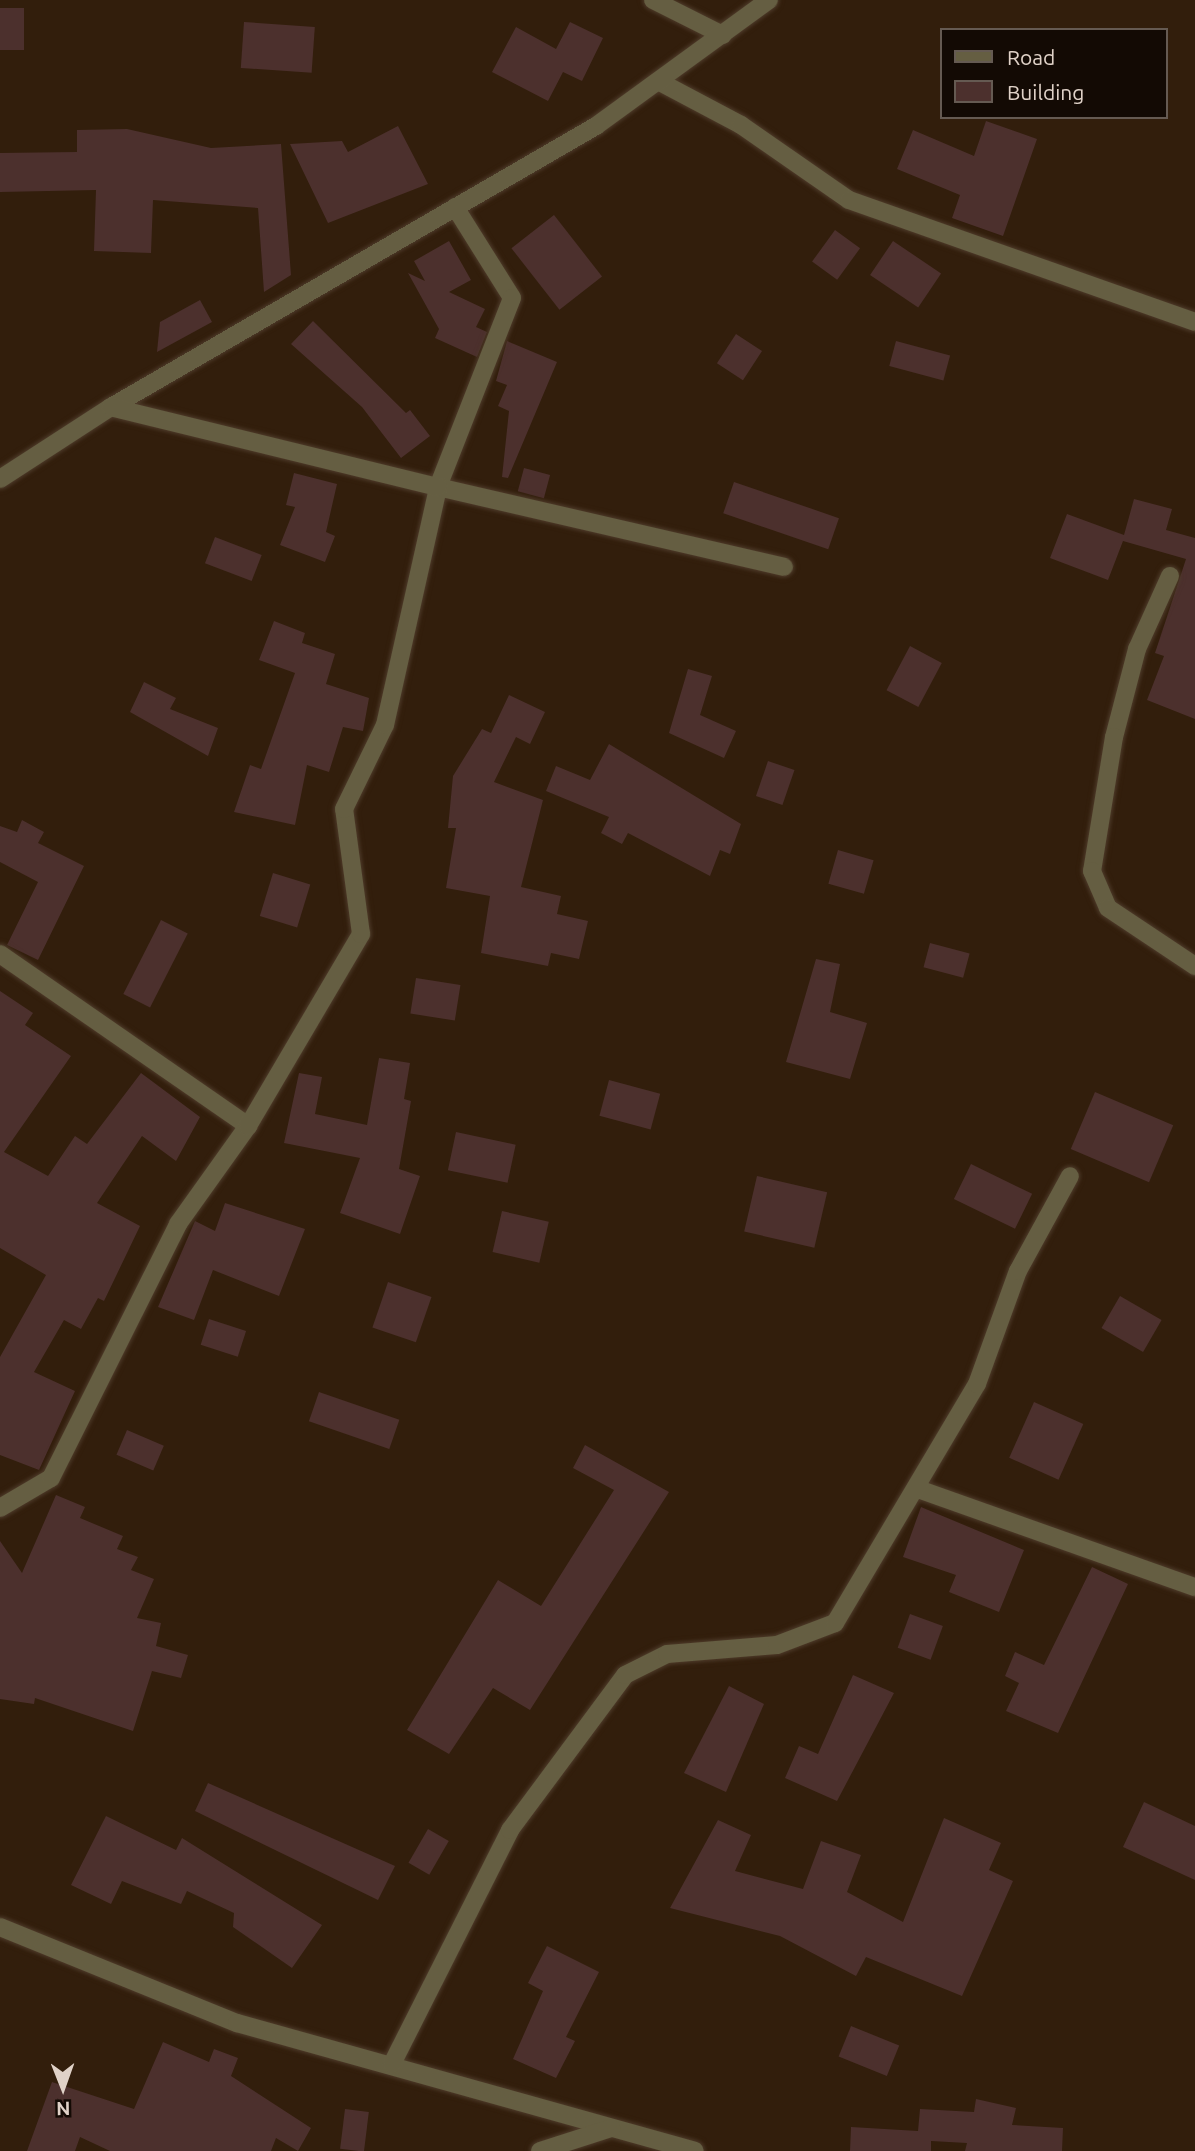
<!DOCTYPE html>
<html>
<head>
<meta charset="utf-8">
<style>
  body { margin:0 }
  #map { position:relative; width:1195px; height:2151px; overflow:hidden; background:#321e0c; font-family:Ubuntu,sans-serif }
  div>[style] { position:absolute }
  .building>* { inset:0; background:#4c302d; transform-origin:0 0 }
  .roads { filter:drop-shadow(0 0 2px #4e3b2a) drop-shadow(0 0 2px #4e3b2a) }
  .minor>* { height:18px; margin:-9px; padding:0 9px; transform-origin:9px; border-radius:9px; background:#655e42 }
  span { translate:-50% -50%; white-space:nowrap; text-align:center; line-height:1.15; -webkit-text-stroke:5px #130a04; paint-order:stroke }
  .legend { position:absolute; left:940px; top:28px; width:228px; height:91px; box-sizing:border-box; background:#130a04; border:2px solid #655a52; margin:0; padding:9px 12px; list-style:none; font-size:21px; color:#e0d2c8 }
  .legend li { display:flex; align-items:center; gap:14px; height:35px }
  .legend b { width:35px; border:2px solid #655a52 }
  .north { position:absolute; left:28px; top:2053px; width:70px; height:70px; -webkit-text-stroke:5px #130a04; paint-order:stroke; rotate:179deg; font-size:19px; font-weight:700; line-height:28px; text-align:center; color:#e0d2c8 }
  .north::after { content:''; display:block; margin:auto; width:24px; height:32px; background:#e0d2c8; clip-path:polygon(50% 0,100% 100%,50% 72%,0 100%) }
</style>
</head>
<body>
<div id="map">
  <div class="building">
    <div style="left:0;top:8px;width:24px;height:42px"></div>
    <div style="left:244px;top:22px;width:71px;height:46px;rotate:4deg"></div>
    <div style="clip-path:polygon(570px 22px,603px 38px,582px 81px,563px 72px,548px 101px,492px 72px,516px 27px,556px 49px)"></div>
    <div style="clip-path:polygon(986px 121px,1037px 139px,1003px 236px,952px 218px,960px 195px,897px 169px,913px 130px,974px 156px)"></div>
    <div style="clip-path:polygon(398px 126px,428px 184px,328px 223px,290px 144px,342px 141px,348px 152px)"></div>
    <div style="clip-path:polygon(127px 129px,211px 148px,281px 144px,291px 275px,264px 292px,258px 208px,153px 200px,151px 253px,94px 251px,96px 190px,0 192px,0 153px,77px 152px,77px 130px)"></div>
    <div style="left:554px;top:215px;width:78px;height:54px;rotate:52deg"></div>
    <div style="left:835px;top:230px;width:31px;height:39px;rotate:36deg"></div>
    <div style="clip-path:polygon(449px 241px,471px 280px,449px 292px,485px 309px,476px 327px,487px 332px,477px 357px,435px 338px,439px 329px,408px 273px,425px 281px,414px 261px)"></div>
    <div style="left:893px;top:241px;width:58px;height:41px;rotate:34deg"></div>
    <div style="clip-path:polygon(200px 300px,212px 322px,157px 352px,160px 322px)"></div>
    <div style="clip-path:polygon(313px 321px,406px 413px,410px 410px,430px 436px,401px 458px,362px 407px,291px 344px)"></div>
    <div style="left:736px;top:334px;width:31px;height:35px;rotate:33deg"></div>
    <div style="clip-path:polygon(507px 341px,557px 362px,508px 478px,502px 477px,509px 411px,498px 406px,507px 385px,496px 381px)"></div>
    <div style="left:896px;top:341px;width:56px;height:26px;rotate:15deg"></div>
    <div style="left:524px;top:468px;width:27px;height:24px;rotate:15deg"></div>
    <div style="clip-path:polygon(294px 473px,337px 484px,326px 532px,335px 536px,325px 562px,280px 545px,295px 507px,286px 505px)"></div>
    <div style="left:734px;top:482px;width:111px;height:33px;rotate:19deg"></div>
    <div style="clip-path:polygon(1134px 499px,1172px 509px,1166px 530px,1195px 538px,1195px 719px,1147px 700px,1164px 656px,1155px 653px,1186px 559px,1123px 541px,1108px 580px,1050px 558px,1067px 514px,1124px 535px)"></div>
    <div style="left:215px;top:537px;width:50px;height:28px;rotate:21deg"></div>
    <div style="clip-path:polygon(274px 621px,305px 633px,302px 643px,335px 654px,326px 684px,369px 698px,363px 731px,343px 727px,329px 772px,307px 765px,295px 825px,234px 812px,250px 765px,261px 769px,295px 673px,259px 660px)"></div>
    <div style="left:910px;top:646px;width:36px;height:50px;rotate:28deg"></div>
    <div style="clip-path:polygon(688px 669px,712px 676px,700px 715px,736px 731px,724px 758px,669px 733px)"></div>
    <div style="clip-path:polygon(144px 682px,176px 698px,170px 709px,218px 728px,208px 756px,130px 712px)"></div>
    <div style="clip-path:polygon(509px 695px,545px 712px,530px 744px,516px 737px,494px 782px,543px 800px,521px 887px,561px 896px,557px 914px,588px 921px,579px 959px,551px 953px,548px 966px,481px 953px,490px 896px,446px 888px,456px 828px,448px 828px,453px 776px,482px 729px,491px 733px)"></div>
    <div style="clip-path:polygon(609px 744px,741px 824px,730px 854px,720px 850px,710px 876px,628px 833px,622px 844px,601px 833px,609px 817px,546px 791px,556px 766px,590px 780px)"></div>
    <div style="left:768px;top:761px;width:28px;height:37px;rotate:19deg"></div>
    <div style="clip-path:polygon(22px 820px,44px 832px,38px 843px,84px 866px,38px 960px,7px 945px,38px 882px,0 862px,0 826px,17px 832px)"></div>
    <div style="left:838px;top:850px;width:37px;height:35px;rotate:16deg"></div>
    <div style="left:273px;top:873px;width:39px;height:45px;rotate:17deg"></div>
    <div style="left:161px;top:920px;width:30px;height:83px;rotate:27deg"></div>
    <div style="left:930px;top:943px;width:41px;height:25px;rotate:15deg"></div>
    <div style="clip-path:polygon(816px 959px,840px 964px,830px 1012px,867px 1023px,850px 1079px,786px 1062px)"></div>
    <div style="left:416px;top:978px;width:45px;height:36px;rotate:9deg"></div>
    <div style="clip-path:polygon(0 991px,33px 1013px,25px 1025px,71px 1056px,4px 1152px,48px 1176px,75px 1136px,87px 1144px,141px 1073px,200px 1117px,176px 1161px,142px 1136px,97px 1203px,140px 1226px,104px 1301px,98px 1298px,81px 1329px,64px 1320px,34px 1372px,75px 1391px,39px 1470px,0 1455px,0 1357px,46px 1275px,0 1248px)"></div>
    <div style="clip-path:polygon(379px 1058px,410px 1063px,404px 1099px,411px 1101px,399px 1169px,420px 1176px,400px 1234px,340px 1213px,360px 1158px,284px 1143px,299px 1073px,322px 1077px,315px 1114px,367px 1125px)"></div>
    <div style="left:609px;top:1080px;width:53px;height:37px;rotate:15deg"></div>
    <div style="left:1095px;top:1092px;width:85px;height:62px;rotate:23deg"></div>
    <div style="left:456px;top:1132px;width:61px;height:39px;rotate:12deg"></div>
    <div style="left:971px;top:1164px;width:68px;height:39px;rotate:26deg"></div>
    <div style="left:757px;top:1176px;width:72px;height:57px;rotate:13deg"></div>
    <div style="clip-path:polygon(225px 1203px,305px 1229px,279px 1296px,213px 1270px,194px 1320px,158px 1307px,195px 1221px,215px 1231px)"></div>
    <div style="left:502px;top:1211px;width:48px;height:42px;rotate:13deg"></div>
    <div style="left:388px;top:1282px;width:46px;height:48px;rotate:19deg"></div>
    <div style="left:1120px;top:1296px;width:48px;height:37px;rotate:30deg"></div>
    <div style="left:209px;top:1319px;width:39px;height:27px;rotate:18deg"></div>
    <div style="left:319px;top:1392px;width:85px;height:31px;rotate:19deg"></div>
    <div style="left:1034px;top:1402px;width:54px;height:61px;rotate:24deg"></div>
    <div style="left:127px;top:1430px;width:40px;height:27px;rotate:23deg"></div>
    <div style="clip-path:polygon(585px 1445px,669px 1492px,530px 1710px,493px 1688px,449px 1754px,407px 1730px,498px 1580px,541px 1606px,614px 1490px,573px 1468px)"></div>
    <div style="clip-path:polygon(56px 1495px,85px 1507px,80px 1518px,123px 1536px,117px 1549px,138px 1557px,131px 1570px,154px 1579px,137px 1618px,161px 1623px,156px 1646px,188px 1655px,181px 1678px,152px 1671px,133px 1731px,35px 1698px,34px 1704px,0 1699px,0 1541px,22px 1573px)"></div>
    <div style="clip-path:polygon(921px 1507px,1024px 1550px,999px 1612px,949px 1592px,956px 1575px,903px 1557px)"></div>
    <div style="clip-path:polygon(1092px 1567px,1128px 1584px,1058px 1733px,1006px 1711px,1019px 1683px,1005px 1676px,1015px 1652px,1044px 1665px)"></div>
    <div style="left:910px;top:1614px;width:35px;height:36px;rotate:20deg"></div>
    <div style="clip-path:polygon(853px 1675px,894px 1693px,837px 1801px,785px 1778px,799px 1746px,818px 1754px)"></div>
    <div style="clip-path:polygon(729px 1686px,764px 1704px,726px 1792px,684px 1773px)"></div>
    <div style="clip-path:polygon(208px 1783px,395px 1866px,378px 1900px,195px 1811px)"></div>
    <div style="clip-path:polygon(1144px 1802px,1195px 1826px,1195px 1880px,1123px 1847px)"></div>
    <div style="clip-path:polygon(106px 1816px,176px 1850px,182px 1838px,322px 1925px,292px 1968px,233px 1927px,234px 1913px,187px 1891px,181px 1904px,122px 1881px,111px 1904px,71px 1885px)"></div>
    <div style="clip-path:polygon(944px 1818px,1001px 1843px,989px 1870px,1013px 1881px,962px 1996px,866px 1957px,856px 1976px,780px 1936px,670px 1908px,718px 1820px,751px 1835px,735px 1871px,803px 1889px,821px 1841px,861px 1855px,847px 1892px,903px 1922px)"></div>
    <div style="left:428px;top:1829px;width:24px;height:39px;rotate:30deg"></div>
    <div style="clip-path:polygon(547px 1946px,599px 1972px,566px 2037px,575px 2041px,556px 2078px,513px 2059px,543px 1991px,528px 1983px)"></div>
    <div style="left:851px;top:2026px;width:52px;height:33px;rotate:22deg"></div>
    <div style="clip-path:polygon(163px 2042px,209px 2062px,214px 2049px,238px 2058px,231px 2076px,311px 2128px,298px 2151px,276px 2138px,271px 2151px,110px 2151px,80px 2137px,75px 2151px,27px 2151px,52px 2082px,134px 2109px)"></div>
    <div style="clip-path:polygon(976px 2099px,1016px 2108px,1012px 2125px,1063px 2128px,1062px 2151px,965px 2151px,967px 2143px,931px 2141px,931px 2151px,850px 2151px,851px 2127px,918px 2131px,920px 2109px,974px 2112px)"></div>
    <div style="left:345px;top:2109px;width:24px;height:40px;rotate:7deg"></div>
  </div>
  <div class="roads">
    <div class="minor">
      <div style="left:653px;top:0;width:78px;rotate:26.6deg"></div>
      <div style="left:658px;top:81px;width:94px;rotate:27.9deg"></div>
      <div style="left:741px;top:125px;width:131px;rotate:34.8deg"></div>
      <div style="left:849px;top:200px;width:367px;rotate:19.4deg"></div>
      <div style="left:455px;top:207px;width:107px;rotate:57.9deg"></div>
      <div style="left:512px;top:298px;width:203px;rotate:111.4deg"></div>
      <div style="left:438px;top:487px;width:355px;rotate:13deg"></div>
      <div style="left:0;top:479px;width:132px;rotate:-33deg"></div>
      <div style="left:111px;top:407px;width:561px;rotate:-30.09deg"></div>
      <div style="left:596px;top:126px;width:214px;rotate:-36.1deg"></div>
      <div style="left:1170px;top:576px;width:80px;rotate:114.3deg"></div>
      <div style="left:1137px;top:649px;width:91px;rotate:104.6deg"></div>
      <div style="left:1114px;top:737px;width:136px;rotate:99.3deg"></div>
      <div style="left:1092px;top:871px;width:40px;rotate:66.6deg"></div>
      <div style="left:1108px;top:908px;width:105px;rotate:33.7deg"></div>
      <div style="left:0;top:954px;width:302px;rotate:34.7deg"></div>
      <div style="left:918px;top:1489px;width:294px;rotate:19.5deg"></div>
      <div style="left:0;top:1508px;width:59px;rotate:-30.5deg"></div>
      <div style="left:51px;top:1478px;width:284px;rotate:-63.4deg"></div>
      <div style="left:178px;top:1224px;width:120px;rotate:-54.5deg"></div>
      <div style="left:248px;top:1126px;width:223px;rotate:-59.5deg"></div>
      <div style="left:361px;top:934px;width:126px;rotate:-97.7deg"></div>
      <div style="left:344px;top:809px;width:93px;rotate:-64deg"></div>
      <div style="left:385px;top:725px;width:244px;rotate:-77.4deg"></div>
      <div style="left:438px;top:487px;width:337px;rotate:-166.3deg"></div>
      <div style="left:0;top:1927px;width:256px;rotate:22.1deg"></div>
      <div style="left:237px;top:2023px;width:475px;rotate:15.6deg"></div>
      <div style="left:392px;top:2064px;width:262px;rotate:-63.2deg"></div>
      <div style="left:510px;top:1830px;width:193px;rotate:-53.4deg"></div>
      <div style="left:625px;top:1675px;width:47px;rotate:-26.6deg"></div>
      <div style="left:667px;top:1654px;width:110px;rotate:-4.7deg"></div>
      <div style="left:777px;top:1645px;width:62px;rotate:-20.8deg"></div>
      <div style="left:835px;top:1623px;width:278px;rotate:-59.3deg"></div>
      <div style="left:977px;top:1384px;width:120px;rotate:-70.1deg"></div>
      <div style="left:1018px;top:1271px;width:108px;rotate:-61.3deg"></div>
      <div style="left:540px;top:2151px;width:75px;rotate:-17.9deg"></div>
    </div>
  </div>
  <ul class="legend">
  <li><b style="height:9px;background:#655e42"></b>Road</li>
  <li><b style="height:19px;background:#4c302d"></b>Building</li>
  </ul>
  <div class="north">N</div>
</div>
</body>
</html>
